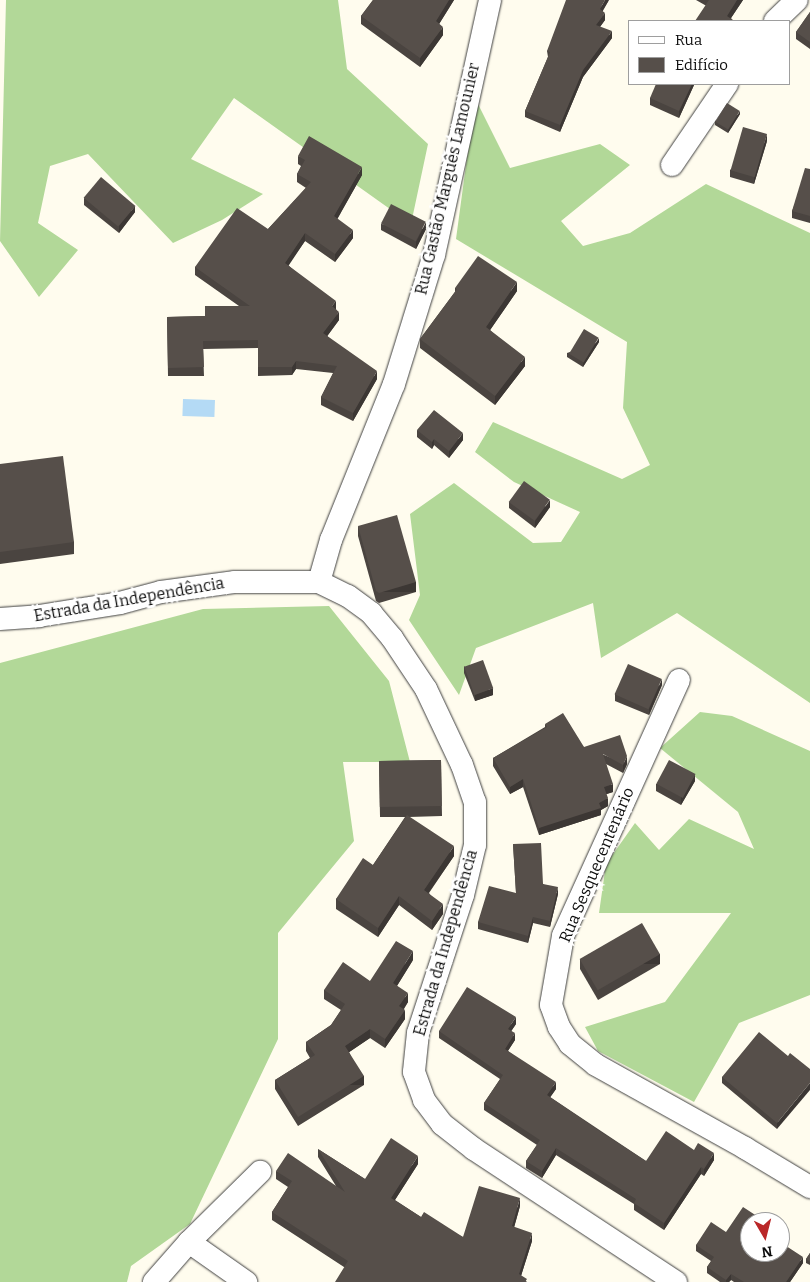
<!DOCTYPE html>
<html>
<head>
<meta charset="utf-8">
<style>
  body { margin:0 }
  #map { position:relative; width:810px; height:1282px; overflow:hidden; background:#fffcee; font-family:Bitter,serif }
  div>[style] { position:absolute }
  .forest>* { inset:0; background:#b2d898 }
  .water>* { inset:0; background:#b4daf5; transform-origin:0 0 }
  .roads { filter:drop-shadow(0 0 1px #404040) drop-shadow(0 0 1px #404040) }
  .minor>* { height:22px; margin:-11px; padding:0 11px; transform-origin:11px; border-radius:11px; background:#fff }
  .wall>* { inset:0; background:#4a4440 }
  .shaded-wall>* { inset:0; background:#3c3734; transform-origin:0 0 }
  .building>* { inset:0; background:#564f4a; transform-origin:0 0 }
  span { translate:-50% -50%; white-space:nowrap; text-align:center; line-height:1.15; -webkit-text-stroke:5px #fff; paint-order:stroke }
  .street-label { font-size:16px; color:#0d0d0d }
  .legend { position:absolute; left:628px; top:20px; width:162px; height:65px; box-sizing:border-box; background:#fff; border:1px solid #9e9e9e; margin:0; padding:6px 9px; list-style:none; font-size:15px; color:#0d0d0d }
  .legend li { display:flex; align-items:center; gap:10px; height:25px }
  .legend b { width:25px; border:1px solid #9e9e9e }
  .north { position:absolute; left:740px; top:1212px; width:50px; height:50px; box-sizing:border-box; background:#fff; border:1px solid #9e9e9e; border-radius:50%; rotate:172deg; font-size:14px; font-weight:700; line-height:20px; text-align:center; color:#0d0d0d }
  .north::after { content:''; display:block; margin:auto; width:18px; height:22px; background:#ba2829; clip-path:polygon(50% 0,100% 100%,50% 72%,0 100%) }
</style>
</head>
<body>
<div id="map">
  <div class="forest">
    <div style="clip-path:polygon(6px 0,338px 0,347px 69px,428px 144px,411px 224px,234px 98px,191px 159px,263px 194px,222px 220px,173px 243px,88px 154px,50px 166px,38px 223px,78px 250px,39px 297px,0 241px)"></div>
    <div style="clip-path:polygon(475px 98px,510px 168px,600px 144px,630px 165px,561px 221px,583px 246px,630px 233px,706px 184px,810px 233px,810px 703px,677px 613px,601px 658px,593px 603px,476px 648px,459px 695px,409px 620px,420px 595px,410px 514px,454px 483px,533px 543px,561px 542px,580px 512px,514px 482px,475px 452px,493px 422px,622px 479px,650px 465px,623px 408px,627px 342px,456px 239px)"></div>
    <div style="clip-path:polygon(329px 606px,389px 681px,410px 762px,343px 762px,354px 841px,278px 933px,278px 1039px,190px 1224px,131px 1266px,127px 1282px,0 1282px,0 663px,203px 609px)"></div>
    <div style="clip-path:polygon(700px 712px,732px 716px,810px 751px,810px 995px,739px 1023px,694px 1102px,598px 1051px,585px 1027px,665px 1002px,731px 913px,599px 913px,606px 864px,635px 823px,659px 850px,689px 819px,754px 849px,738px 812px,660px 748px)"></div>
  </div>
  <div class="water">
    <div style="left:183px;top:399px;width:32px;height:17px;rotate:2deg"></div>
  </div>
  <div class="roads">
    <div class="minor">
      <div style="left:775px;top:21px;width:30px;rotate:-44deg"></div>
      <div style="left:672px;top:165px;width:98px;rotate:-55.8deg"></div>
      <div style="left:319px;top:582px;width:44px;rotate:-74.1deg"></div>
      <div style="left:331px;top:540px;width:168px;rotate:-68deg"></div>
      <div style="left:394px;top:384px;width:135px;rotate:-72.8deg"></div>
      <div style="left:434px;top:255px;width:261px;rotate:-77.6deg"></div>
      <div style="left:0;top:619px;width:39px;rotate:-4deg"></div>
      <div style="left:39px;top:616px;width:82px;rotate:-9.1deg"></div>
      <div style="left:120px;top:603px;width:42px;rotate:-15deg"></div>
      <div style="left:161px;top:592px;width:75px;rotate:-7.7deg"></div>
      <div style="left:235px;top:582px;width:84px"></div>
      <div style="left:319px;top:582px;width:32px;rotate:26deg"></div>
      <div style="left:348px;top:596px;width:29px;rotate:36deg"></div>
      <div style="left:371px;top:613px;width:33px;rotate:50deg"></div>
      <div style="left:392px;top:638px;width:61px;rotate:56.3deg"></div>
      <div style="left:426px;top:689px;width:84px;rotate:64.7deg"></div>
      <div style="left:462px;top:765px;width:39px;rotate:71deg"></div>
      <div style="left:475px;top:802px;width:43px;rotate:90deg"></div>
      <div style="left:475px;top:845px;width:51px;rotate:103.5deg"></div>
      <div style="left:463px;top:895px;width:145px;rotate:108.1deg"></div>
      <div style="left:418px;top:1033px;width:39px;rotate:96deg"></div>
      <div style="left:414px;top:1072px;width:30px;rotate:70deg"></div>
      <div style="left:424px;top:1100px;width:30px;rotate:53deg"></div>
      <div style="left:442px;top:1124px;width:41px;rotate:38deg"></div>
      <div style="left:474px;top:1149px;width:242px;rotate:33.4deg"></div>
      <div style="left:679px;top:680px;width:281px;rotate:114.4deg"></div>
      <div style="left:563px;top:936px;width:70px;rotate:99.9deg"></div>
      <div style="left:551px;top:1005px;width:23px;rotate:70deg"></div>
      <div style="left:559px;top:1027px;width:20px;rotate:57deg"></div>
      <div style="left:570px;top:1044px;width:33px;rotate:39deg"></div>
      <div style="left:596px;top:1065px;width:171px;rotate:29.1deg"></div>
      <div style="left:745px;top:1148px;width:76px;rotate:31deg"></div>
      <div style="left:189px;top:1242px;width:70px;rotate:35.1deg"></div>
      <div style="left:154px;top:1282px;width:53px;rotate:-48.8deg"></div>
      <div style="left:189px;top:1242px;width:100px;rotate:-44.6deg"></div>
    </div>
  </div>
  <div class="wall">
    <div style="clip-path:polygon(373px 0,454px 0,439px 24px,443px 35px,420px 67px,361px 24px,361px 16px)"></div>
    <div style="clip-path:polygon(609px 0,602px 11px,605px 20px,600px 27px,612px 38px,583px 77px,560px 132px,525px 117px,525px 111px,548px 57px,547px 51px)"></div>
    <div style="clip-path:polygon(696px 0,743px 0,731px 18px,733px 21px)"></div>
    <div style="clip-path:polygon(810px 12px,810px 49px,796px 39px,796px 32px)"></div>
    <div style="clip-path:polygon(694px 84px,694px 85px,679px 118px,650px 105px,650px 98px)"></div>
    <div style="clip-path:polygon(740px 114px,728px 133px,715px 125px,715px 121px)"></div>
    <div style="clip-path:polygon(767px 141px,754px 184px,730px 177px,730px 170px)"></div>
    <div style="clip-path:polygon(298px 156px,362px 175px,337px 219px,353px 238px,335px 262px,305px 241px,288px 265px,336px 309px,339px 320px,327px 336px,377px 379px,353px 421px,321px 405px,321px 397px,333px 373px,296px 369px,292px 375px,258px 376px,258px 348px,203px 349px,204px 376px,168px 376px,167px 317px,205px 316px,239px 306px,195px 275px,195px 267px,268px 229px,306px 188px,297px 182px,297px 174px,301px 166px,298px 164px)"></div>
    <div style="clip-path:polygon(810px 169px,810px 223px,792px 218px,792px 211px)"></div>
    <div style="clip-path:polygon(84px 198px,135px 212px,119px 233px,84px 205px)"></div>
    <div style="clip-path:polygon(381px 224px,426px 229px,416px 249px,381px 230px)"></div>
    <div style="clip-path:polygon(455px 288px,517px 291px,490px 330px,525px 366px,495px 405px,420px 348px,420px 339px,455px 292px)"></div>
    <div style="clip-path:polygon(599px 342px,583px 367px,567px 357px,567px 353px)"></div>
    <div style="clip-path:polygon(417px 430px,463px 440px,449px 458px,434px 445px,432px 449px,417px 437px)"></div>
    <div style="clip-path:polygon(0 464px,74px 542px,74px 554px,0 564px)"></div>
    <div style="clip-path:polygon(509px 502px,550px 507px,535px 528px,509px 508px)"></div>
    <div style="clip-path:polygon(358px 526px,416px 592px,379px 603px,376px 601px,358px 536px)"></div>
    <div style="clip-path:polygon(464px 666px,493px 695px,475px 701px,464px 673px)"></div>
    <div style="clip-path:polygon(662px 685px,649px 715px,615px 701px,615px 694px)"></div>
    <div style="clip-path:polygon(545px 724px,584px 747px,627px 764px,623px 773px,606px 764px,613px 792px,606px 794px,608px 806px,601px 810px,601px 815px,539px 835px,523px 787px,510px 794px,493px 766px,493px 758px,545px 727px)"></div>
    <div style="clip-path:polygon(441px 760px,442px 816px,409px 817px,454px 856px,429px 893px,443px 914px,432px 930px,399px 905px,378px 937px,336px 909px,336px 899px,373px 865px,405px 817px,380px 817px,379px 761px)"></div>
    <div style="clip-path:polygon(695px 781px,681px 805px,656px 791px,656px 784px)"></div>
    <div style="clip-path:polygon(513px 844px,543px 884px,558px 894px,550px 927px,533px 923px,528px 943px,478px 929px,478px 922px,516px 893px)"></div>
    <div style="clip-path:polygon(580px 959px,660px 964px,598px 1000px,580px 969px)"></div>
    <div style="clip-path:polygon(413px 960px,397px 986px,408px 1002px,404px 1009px,405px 1019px,385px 1048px,370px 1038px,349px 1052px,364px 1085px,298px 1126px,275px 1089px,275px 1080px,310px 1058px,306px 1051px,306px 1042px,331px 1025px,341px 1010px,324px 999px,324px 990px,370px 981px)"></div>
    <div style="clip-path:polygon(516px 1024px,511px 1031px,515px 1040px,508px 1051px,556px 1089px,550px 1097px,646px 1161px,694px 1150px,714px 1160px,704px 1176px,701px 1174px,664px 1230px,634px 1210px,634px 1204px,556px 1155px,542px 1178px,526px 1168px,526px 1161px,537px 1145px,484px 1110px,484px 1103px,500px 1079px,439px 1038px,439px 1031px)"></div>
    <div style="clip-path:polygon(788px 1056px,777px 1129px,722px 1083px,722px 1077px)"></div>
    <div style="clip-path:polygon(318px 1149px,365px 1179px,418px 1164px,395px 1200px,421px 1217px,463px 1237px,520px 1206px,514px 1227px,532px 1241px,521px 1276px,527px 1282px,344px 1267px,272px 1220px,272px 1212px,288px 1187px,276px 1179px,276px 1171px,336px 1186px,318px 1157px)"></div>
    <div style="clip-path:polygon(750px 1222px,803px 1263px,790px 1282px,734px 1282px,731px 1280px,729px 1282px,720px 1282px,707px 1273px,707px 1267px,711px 1261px,696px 1251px,696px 1245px)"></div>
    <div style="clip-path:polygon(810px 1253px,810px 1265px,806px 1263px,806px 1259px)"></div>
  </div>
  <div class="shaded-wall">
    <div style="clip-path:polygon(449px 0,454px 0,436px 29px,436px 21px)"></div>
    <div style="clip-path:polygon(605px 0,609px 0,600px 16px,600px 9px)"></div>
    <div style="clip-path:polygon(737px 0,743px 0,729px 21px,727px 16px)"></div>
    <div style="clip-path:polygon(605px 13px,605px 20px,596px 32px,596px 25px)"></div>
    <div style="clip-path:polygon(443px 27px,443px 35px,420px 67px,420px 58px)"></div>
    <div style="clip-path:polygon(612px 31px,612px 38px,583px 77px,560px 132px,560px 125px,583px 70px)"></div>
    <div style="clip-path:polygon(692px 84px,694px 84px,694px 85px,679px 118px,679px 111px)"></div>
    <div style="clip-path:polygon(740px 111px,740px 114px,728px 133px,728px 130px)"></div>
    <div style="clip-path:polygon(767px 134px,767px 141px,754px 184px,754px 177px)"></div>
    <div style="clip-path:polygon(362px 167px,362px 175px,334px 225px,334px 216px)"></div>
    <div style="clip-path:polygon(135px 206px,135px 212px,119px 233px,119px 226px)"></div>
    <div style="clip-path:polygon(426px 222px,426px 229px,416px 249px,416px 242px)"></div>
    <div style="clip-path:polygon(353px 230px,353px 238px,335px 262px,335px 254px)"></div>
    <div style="clip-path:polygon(305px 233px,305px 241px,285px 271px,285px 263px)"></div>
    <div style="clip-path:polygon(517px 282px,517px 291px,486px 336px,486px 327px)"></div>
    <div style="clip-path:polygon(336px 301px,336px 309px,332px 315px,332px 306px)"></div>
    <div style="clip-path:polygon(339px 312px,339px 320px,323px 342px,323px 333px)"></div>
    <div style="clip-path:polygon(599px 338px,599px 342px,583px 367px,583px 363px)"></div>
    <div style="clip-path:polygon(525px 357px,525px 366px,495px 405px,495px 396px)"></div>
    <div style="clip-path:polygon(296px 361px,296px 369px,292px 375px,292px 367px)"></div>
    <div style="clip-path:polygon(377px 371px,377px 379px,353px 421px,353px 413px)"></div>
    <div style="clip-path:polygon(463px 433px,463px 440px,449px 458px,449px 451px)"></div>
    <div style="clip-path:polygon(434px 439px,434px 445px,432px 449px,432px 442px)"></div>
    <div style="clip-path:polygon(550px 500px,550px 507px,535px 528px,535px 521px)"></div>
    <div style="left:416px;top:582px;width:10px;height:39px;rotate:90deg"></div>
    <div style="clip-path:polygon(662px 679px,662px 685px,649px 715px,649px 709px)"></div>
    <div style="clip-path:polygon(493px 688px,493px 695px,475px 701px,475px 695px)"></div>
    <div style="clip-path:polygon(627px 756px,627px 764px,623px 773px,623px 765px)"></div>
    <div style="clip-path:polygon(695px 774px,695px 781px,681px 805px,681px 798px)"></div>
    <div style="clip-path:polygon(523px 779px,523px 787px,510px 794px,510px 787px)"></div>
    <div style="clip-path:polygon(613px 784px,613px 792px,604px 795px,604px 787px)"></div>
    <div style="clip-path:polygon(608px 798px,608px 806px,601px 810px,601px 815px,539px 835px,539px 828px,599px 803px)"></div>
    <div style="clip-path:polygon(454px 846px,454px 856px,424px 899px,424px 890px)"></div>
    <div style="clip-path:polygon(558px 887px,558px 894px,550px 927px,550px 921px)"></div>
    <div style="clip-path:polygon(399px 896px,399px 905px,378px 937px,378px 928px)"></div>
    <div style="clip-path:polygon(443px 904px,443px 914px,432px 930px,432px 921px)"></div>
    <div style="clip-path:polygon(533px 917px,533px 923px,528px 943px,528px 936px)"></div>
    <div style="clip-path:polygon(413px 951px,413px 960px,393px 992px,393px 983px)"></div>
    <div style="left:660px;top:954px;width:10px;height:72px;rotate:90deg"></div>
    <div style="clip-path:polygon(408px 993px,408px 1002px,399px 1015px,399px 1006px)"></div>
    <div style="clip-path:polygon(405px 1010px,405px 1019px,385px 1048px,385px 1039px)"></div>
    <div style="clip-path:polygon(516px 1017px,516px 1024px,508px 1036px,508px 1029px)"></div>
    <div style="clip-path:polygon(370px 1029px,370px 1038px,345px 1055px,345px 1046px)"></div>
    <div style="clip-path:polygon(515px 1033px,515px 1040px,505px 1055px,505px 1049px)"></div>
    <div style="left:364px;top:1076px;width:9px;height:78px;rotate:90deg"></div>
    <div style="clip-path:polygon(556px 1082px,556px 1089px,547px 1102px,547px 1095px)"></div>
    <div style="clip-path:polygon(810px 1083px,810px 1090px,777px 1129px,777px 1123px)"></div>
    <div style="clip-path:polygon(556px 1148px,556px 1155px,542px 1178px,542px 1171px)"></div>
    <div style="clip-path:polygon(714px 1153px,714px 1160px,704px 1176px,704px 1169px)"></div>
    <div style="clip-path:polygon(418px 1156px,418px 1164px,391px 1206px,391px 1198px)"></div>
    <div style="clip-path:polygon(701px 1167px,701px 1174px,664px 1230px,664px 1223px)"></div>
    <div style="clip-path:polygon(520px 1198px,520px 1206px,512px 1235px,512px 1226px)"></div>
    <div style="clip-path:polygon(532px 1233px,532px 1241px,519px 1282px,519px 1274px)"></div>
    <div style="clip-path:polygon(803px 1257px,803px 1263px,790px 1282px,786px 1282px)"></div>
    <div style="clip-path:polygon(731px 1274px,731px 1280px,729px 1282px,726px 1282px,726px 1280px)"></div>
  </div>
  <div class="building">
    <div style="clip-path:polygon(373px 0,449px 0,436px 21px,443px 27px,420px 58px,361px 16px)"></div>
    <div style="clip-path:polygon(566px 0,605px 0,600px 9px,605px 13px,596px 25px,612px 31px,583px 70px,560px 125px,525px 111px,550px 52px,547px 51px)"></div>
    <div style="clip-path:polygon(709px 0,737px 0,727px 16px,733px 20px,732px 21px,695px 21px)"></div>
    <div style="clip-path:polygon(810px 12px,810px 42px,796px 32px)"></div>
    <div style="clip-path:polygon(656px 84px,692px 84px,679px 111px,650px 98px)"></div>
    <div style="left:727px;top:103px;width:15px;height:22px;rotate:32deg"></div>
    <div style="left:743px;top:127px;width:25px;height:45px;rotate:16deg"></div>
    <div style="clip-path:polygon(309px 136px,362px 167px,334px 216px,353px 230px,335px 254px,305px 233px,285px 263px,336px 301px,332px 306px,339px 312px,323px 333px,377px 371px,353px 413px,321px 397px,337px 366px,296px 361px,292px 367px,258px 367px,258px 340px,203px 341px,204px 367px,168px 368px,167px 317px,205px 316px,205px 306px,250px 306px,195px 267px,237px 208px,268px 229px,311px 182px,297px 174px,305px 160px,298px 156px)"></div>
    <div style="clip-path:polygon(805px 168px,810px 169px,810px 216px,792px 211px)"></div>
    <div style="left:101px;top:177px;width:45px;height:27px;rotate:40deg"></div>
    <div style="left:391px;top:204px;width:39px;height:22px;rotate:27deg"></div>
    <div style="clip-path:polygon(478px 256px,517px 282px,486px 327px,525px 357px,495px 396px,420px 339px,457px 289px,455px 288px)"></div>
    <div style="left:584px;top:329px;width:17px;height:29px;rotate:31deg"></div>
    <div style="clip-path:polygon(434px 410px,463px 433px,449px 451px,434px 439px,432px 442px,417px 430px)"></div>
    <div style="clip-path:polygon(63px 456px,74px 542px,0 552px,0 464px)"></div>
    <div style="left:524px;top:481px;width:32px;height:26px;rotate:36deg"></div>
    <div style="clip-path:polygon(397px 515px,416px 582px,379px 593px,376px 591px,358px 526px)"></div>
    <div style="left:483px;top:660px;width:30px;height:20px;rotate:70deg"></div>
    <div style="left:628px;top:664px;width:37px;height:33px;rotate:24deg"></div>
    <div style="clip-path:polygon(563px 713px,584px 747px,620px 735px,627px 756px,623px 765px,603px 754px,613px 784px,604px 787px,608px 798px,599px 803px,601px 808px,539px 828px,523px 779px,510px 787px,493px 758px,547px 727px,545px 724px)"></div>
    <div style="left:441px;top:760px;width:46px;height:62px;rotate:89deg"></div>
    <div style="left:669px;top:760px;width:30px;height:27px;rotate:28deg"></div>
    <div style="clip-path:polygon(407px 815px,454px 846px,424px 890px,443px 904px,432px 921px,399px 896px,378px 928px,336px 899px,363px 858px,373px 865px)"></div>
    <div style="clip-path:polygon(541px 843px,543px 884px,558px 887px,550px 921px,533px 917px,528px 936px,478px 922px,489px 886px,516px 893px,513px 844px)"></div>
    <div style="left:642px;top:923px;width:36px;height:72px;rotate:60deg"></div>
    <div style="clip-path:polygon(396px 941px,413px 951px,393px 983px,408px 993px,399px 1006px,405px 1010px,385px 1039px,370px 1029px,345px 1046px,364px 1076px,298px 1117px,275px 1080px,315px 1055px,306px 1042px,331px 1025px,345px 1004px,324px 990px,343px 962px,370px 981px)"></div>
    <div style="clip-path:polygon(467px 987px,516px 1017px,508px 1029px,515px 1033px,505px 1049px,556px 1082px,547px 1095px,601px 1132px,646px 1161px,666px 1131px,694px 1150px,698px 1143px,714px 1153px,704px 1169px,701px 1167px,664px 1223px,634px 1203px,636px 1199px,556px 1148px,542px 1171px,526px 1161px,540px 1140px,484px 1103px,503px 1075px,439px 1031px)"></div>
    <div style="clip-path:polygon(759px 1032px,788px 1056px,790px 1053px,810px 1069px,810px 1083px,777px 1123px,722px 1077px)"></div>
    <div style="clip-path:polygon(391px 1138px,418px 1156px,391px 1198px,421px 1217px,424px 1212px,463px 1237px,479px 1186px,520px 1198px,512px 1226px,532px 1233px,519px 1274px,527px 1279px,525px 1282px,335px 1282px,348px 1261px,272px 1212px,292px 1181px,276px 1171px,288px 1153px,345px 1192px,318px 1149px,365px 1179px)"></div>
    <div style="clip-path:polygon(743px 1207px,766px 1222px,750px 1222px,750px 1252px,780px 1252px,780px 1242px,803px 1257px,786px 1282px,744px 1282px,731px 1274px,726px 1280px,707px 1267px,714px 1257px,696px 1245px,711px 1222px,726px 1232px)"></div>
    <div style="clip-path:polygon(810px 1253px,810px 1262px,806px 1259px)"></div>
  </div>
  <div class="street-label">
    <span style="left:448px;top:179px;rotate:-77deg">Rua Gastão Marguês Lamounier</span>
    <span style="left:129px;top:600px;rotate:-10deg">Estrada da Independência</span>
    <span style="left:597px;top:865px;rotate:-67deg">Rua Sesquecentenário</span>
    <span style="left:446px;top:943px;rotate:-74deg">Estrada da Independência</span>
  </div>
  <ul class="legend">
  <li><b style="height:6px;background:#fff"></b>Rua</li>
  <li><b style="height:14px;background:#564f4a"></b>Edifício</li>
  </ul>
  <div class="north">N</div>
</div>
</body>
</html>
